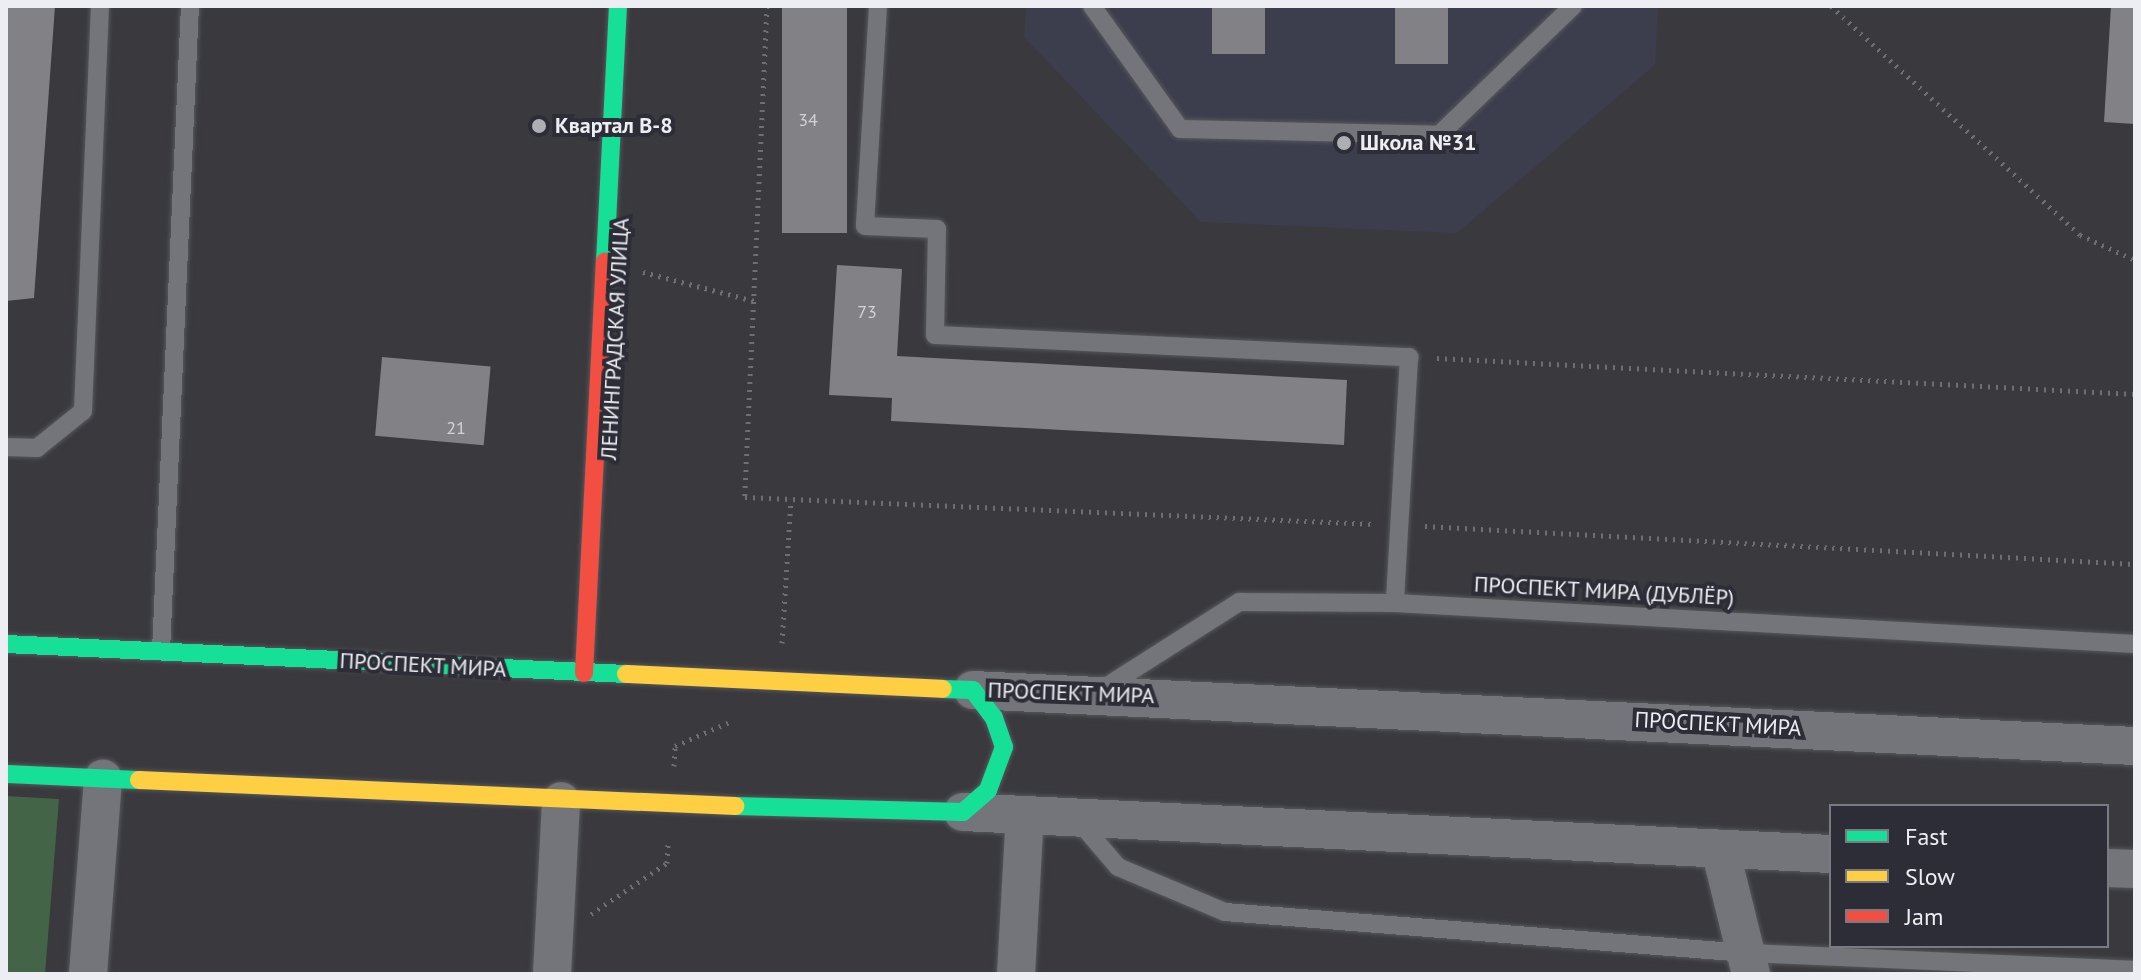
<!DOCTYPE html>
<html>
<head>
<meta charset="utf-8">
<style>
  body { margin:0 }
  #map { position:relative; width:2141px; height:980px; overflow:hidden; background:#39393e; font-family:"PT Sans",sans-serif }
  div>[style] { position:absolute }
  .built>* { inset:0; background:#3c3e4d }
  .green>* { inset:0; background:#436447 }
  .building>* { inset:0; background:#818186; transform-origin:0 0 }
  .path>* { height:5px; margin-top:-2.5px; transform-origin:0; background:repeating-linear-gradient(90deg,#6f6f73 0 2px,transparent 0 8px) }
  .roads { filter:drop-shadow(0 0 2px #56575b) drop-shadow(0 0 2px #56575b) }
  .lane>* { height:18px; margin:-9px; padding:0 9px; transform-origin:9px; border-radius:9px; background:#74757a }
  .street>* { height:38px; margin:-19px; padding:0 19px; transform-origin:19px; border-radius:19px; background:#74757a }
  .fast>* { height:18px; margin:-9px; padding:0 9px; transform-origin:9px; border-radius:9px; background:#16e098 }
  .slow>* { height:18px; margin:-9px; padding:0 9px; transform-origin:9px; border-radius:9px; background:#ffcf43 }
  .jam>* { height:18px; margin:-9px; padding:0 9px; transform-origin:9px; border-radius:9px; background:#f24e42 }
  .dots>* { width:22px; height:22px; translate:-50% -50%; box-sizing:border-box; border:4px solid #2c2d36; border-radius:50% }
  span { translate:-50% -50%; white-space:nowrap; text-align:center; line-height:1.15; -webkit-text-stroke:8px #2c2d36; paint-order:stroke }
  .number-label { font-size:18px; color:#d2d3d8 }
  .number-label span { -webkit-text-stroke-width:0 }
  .poi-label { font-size:22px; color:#edeef4; font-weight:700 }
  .left { translate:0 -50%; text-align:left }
  .street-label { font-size:22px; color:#edeef4 }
  .frame { position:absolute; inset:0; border:8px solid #edeef4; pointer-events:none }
  .legend { position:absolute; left:1829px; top:804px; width:280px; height:144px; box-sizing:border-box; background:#2c2d36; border:2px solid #797a82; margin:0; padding:10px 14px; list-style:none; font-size:24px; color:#edeef4 }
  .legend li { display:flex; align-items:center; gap:16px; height:40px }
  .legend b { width:40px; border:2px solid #797a82 }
</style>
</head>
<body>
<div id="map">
  <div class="built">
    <div style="clip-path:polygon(1026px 6px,1658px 6px,1655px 65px,1457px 233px,1201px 222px,1024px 37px)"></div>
  </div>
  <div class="green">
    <div style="clip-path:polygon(6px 796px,59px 799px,45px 974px,6px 974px)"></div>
  </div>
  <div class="building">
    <div style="clip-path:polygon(6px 6px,55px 6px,34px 298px,6px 301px)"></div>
    <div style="left:782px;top:6px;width:65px;height:227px"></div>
    <div style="left:1212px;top:6px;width:53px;height:48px"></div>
    <div style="left:1395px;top:6px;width:53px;height:58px"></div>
    <div style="clip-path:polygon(2111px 6px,2135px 6px,2135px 124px,2104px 122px)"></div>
    <div style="clip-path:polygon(837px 265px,902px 269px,897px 356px,1347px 380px,1344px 445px,891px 421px,892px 398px,829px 395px)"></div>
    <div style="left:382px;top:357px;width:109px;height:79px;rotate:5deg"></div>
  </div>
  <div class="path">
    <div style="left:767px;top:6px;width:491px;rotate:92.6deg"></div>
    <div style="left:745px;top:497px;width:631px;rotate:2.45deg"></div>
    <div style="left:1831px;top:6px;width:338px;rotate:42.6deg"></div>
    <div style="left:2080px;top:235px;width:60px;rotate:24.4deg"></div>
    <div style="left:643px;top:272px;width:115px;rotate:14.6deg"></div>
    <div style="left:1437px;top:358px;width:699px;rotate:2.95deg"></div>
    <div style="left:1425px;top:526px;width:711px;rotate:3.06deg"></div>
    <div style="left:782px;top:643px;width:144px;rotate:-86.4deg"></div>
    <div style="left:674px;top:766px;width:20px;rotate:-87deg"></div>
    <div style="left:675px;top:746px;width:62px;rotate:-23.7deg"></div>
    <div style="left:591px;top:914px;width:92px;rotate:-33.9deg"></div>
    <div style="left:667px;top:863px;width:19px;rotate:-87deg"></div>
  </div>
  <div class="roads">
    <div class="lane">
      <div style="left:878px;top:6px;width:220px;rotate:93.4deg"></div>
      <div style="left:865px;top:226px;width:72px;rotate:2.4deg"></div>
      <div style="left:937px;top:229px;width:106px;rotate:91.1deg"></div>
      <div style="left:935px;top:335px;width:475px;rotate:2.7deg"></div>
      <div style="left:1409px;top:357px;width:246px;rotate:93.3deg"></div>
      <div style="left:1092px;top:6px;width:151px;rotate:54.4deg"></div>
      <div style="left:1180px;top:129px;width:259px;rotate:1.3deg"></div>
      <div style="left:1439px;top:135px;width:186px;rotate:-43.9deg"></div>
      <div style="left:6px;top:447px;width:31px;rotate:2deg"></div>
      <div style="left:37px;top:448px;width:59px;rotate:-38.8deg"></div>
      <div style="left:83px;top:411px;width:405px;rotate:-87.6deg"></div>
      <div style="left:161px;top:651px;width:646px;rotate:-87.43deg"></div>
      <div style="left:1101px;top:690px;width:164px;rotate:-32.5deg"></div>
      <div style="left:1239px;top:602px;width:156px;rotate:0.4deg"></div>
      <div style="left:1395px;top:603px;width:741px;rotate:3.17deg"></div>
      <div style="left:1077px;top:819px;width:63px;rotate:49.5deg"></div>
      <div style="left:1118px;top:867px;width:116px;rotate:22.8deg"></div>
      <div style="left:1225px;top:912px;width:523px;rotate:4.5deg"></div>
      <div style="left:1746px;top:953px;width:389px;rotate:2.5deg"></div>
    </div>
    <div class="street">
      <div style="left:973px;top:690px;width:1163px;rotate:2.76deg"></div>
      <div style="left:963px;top:812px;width:869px;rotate:2.77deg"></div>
      <div style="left:1720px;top:849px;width:129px;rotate:76.1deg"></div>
      <div style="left:2107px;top:868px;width:28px;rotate:2deg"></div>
      <div style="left:88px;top:974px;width:196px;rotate:-85.6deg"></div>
      <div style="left:552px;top:974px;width:173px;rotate:-87deg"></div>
      <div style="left:1016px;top:974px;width:159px;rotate:-86.8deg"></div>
    </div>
    <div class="fast">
      <div style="left:605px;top:262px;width:256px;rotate:-87.1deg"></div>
      <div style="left:6px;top:644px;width:621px;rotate:2.77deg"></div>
      <div style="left:6px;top:774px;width:133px;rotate:2.6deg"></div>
      <div style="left:735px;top:806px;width:228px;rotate:1.5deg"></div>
      <div style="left:963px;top:812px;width:33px;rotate:-41deg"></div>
      <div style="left:988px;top:790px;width:46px;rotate:-69.6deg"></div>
      <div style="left:1004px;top:747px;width:31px;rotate:-109deg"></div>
      <div style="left:994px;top:718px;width:35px;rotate:-127deg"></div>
      <div style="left:973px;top:690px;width:30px;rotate:-178deg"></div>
    </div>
    <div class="slow">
      <div style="left:626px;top:674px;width:317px;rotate:2.7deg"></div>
      <div style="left:139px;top:780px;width:597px;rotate:2.5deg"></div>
    </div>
    <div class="jam">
      <div style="left:584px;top:673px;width:412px;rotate:-87.1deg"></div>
    </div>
  </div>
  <div class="dots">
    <div style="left:539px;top:126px;background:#aeafb4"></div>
    <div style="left:1344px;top:143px;background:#aeafb4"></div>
  </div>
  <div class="number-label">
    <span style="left:808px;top:120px">34</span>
    <span style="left:867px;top:312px">73</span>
    <span style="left:456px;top:428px">21</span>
  </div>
  <div class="poi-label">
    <span class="left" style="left:555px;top:126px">Квартал В-8</span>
    <span class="left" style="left:1360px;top:143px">Школа №31</span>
  </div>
  <div class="street-label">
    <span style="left:615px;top:339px;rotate:-87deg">ЛЕНИНГРАДСКАЯ УЛИЦА</span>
    <span style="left:1604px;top:591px;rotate:3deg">ПРОСПЕКТ МИРА (ДУБЛЁР)</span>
    <span style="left:423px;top:665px;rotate:3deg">ПРОСПЕКТ МИРА</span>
    <span style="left:1071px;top:693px;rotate:2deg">ПРОСПЕКТ МИРА</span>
    <span style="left:1718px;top:724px;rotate:3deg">ПРОСПЕКТ МИРА</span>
  </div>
  <div class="frame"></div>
  <ul class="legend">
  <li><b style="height:10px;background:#16e098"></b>Fast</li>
  <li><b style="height:10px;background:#ffcf43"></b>Slow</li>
  <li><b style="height:10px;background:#f24e42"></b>Jam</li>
  </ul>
</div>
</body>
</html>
